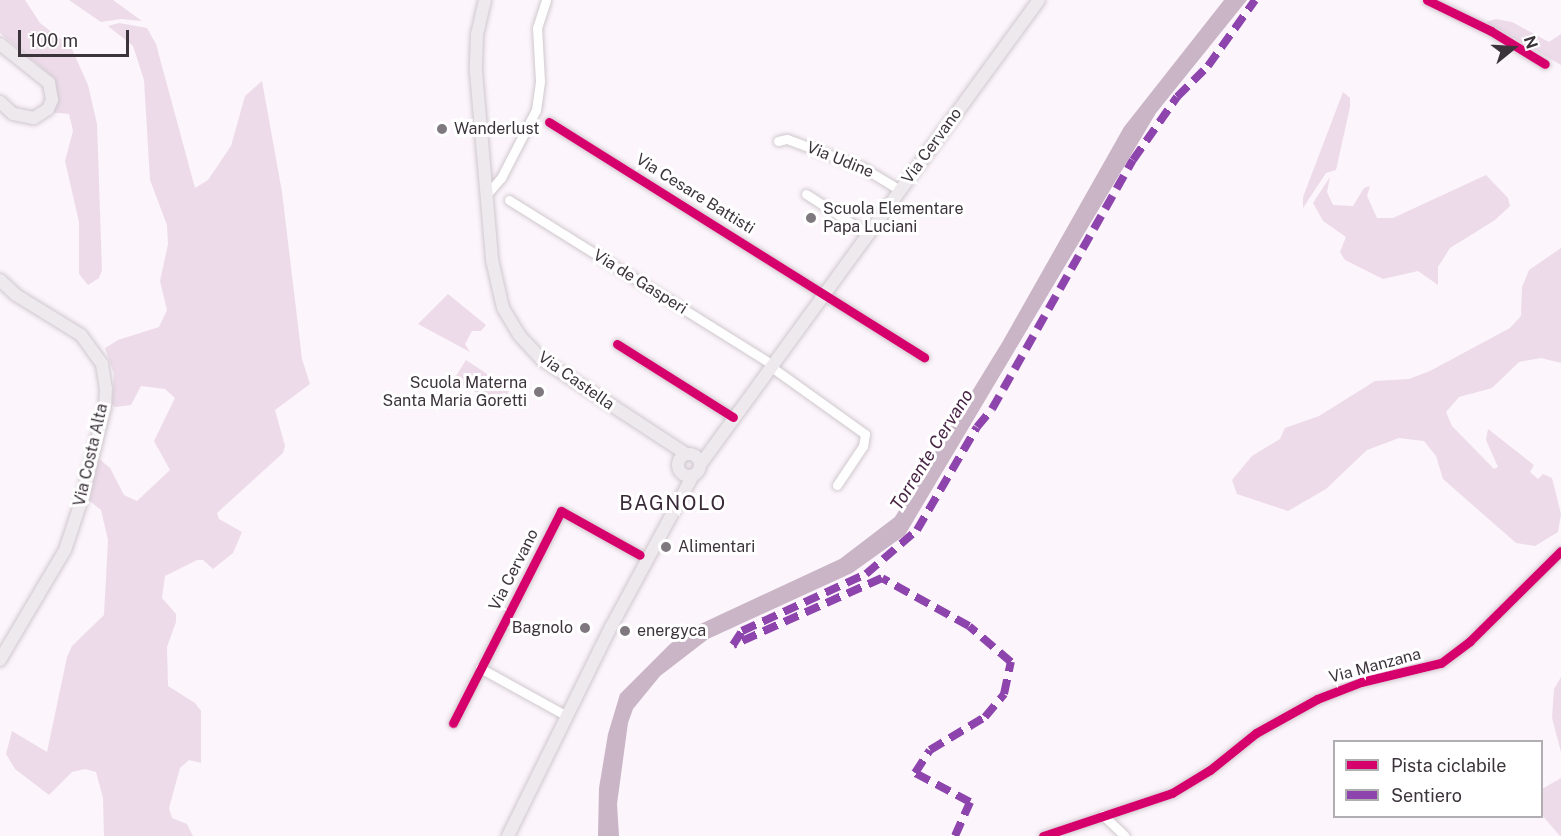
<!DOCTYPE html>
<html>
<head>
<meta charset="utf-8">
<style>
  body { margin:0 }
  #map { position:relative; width:1561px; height:836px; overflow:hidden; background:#fcf5fb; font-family:"Public Sans",sans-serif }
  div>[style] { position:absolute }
  .green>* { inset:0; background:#eddbea }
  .water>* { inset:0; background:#cab5c7 }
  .roads { filter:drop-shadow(0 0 2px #cfc8cd) drop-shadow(0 0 2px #cfc8cd) }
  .minor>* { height:9px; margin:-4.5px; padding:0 4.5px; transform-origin:4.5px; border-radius:4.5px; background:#fffefe }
  .major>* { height:12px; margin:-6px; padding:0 6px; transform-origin:6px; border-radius:6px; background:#eee9ed }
  .major>.ring { margin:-6px; padding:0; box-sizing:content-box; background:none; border:12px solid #eee9ed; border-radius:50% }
  .quiet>* { height:8px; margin-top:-4px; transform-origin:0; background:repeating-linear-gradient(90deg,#8e44ad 0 15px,transparent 0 23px) }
  .cycleway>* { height:9px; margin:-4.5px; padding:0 4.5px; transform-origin:4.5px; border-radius:4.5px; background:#d6006c }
  .dots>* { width:16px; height:16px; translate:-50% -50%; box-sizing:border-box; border:3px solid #fff; border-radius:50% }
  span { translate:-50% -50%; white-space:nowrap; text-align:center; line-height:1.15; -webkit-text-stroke:6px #fff; paint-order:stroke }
  .poi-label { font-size:16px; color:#3c343b }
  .left { translate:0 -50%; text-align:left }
  .right { translate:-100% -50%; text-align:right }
  .street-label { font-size:16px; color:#3c343b }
  .water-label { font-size:18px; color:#492546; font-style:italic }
  .quarter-label { font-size:20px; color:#3a2a38; letter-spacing:1.5px }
  .legend { position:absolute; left:1333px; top:740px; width:210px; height:78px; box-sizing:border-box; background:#fff; border:2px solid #b1aeb1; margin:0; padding:8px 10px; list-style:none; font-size:18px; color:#3c343b }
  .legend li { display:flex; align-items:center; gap:12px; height:30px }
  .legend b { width:30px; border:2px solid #b1aeb1 }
  .north { position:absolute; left:1483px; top:18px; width:60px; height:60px; -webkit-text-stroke:4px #fff; paint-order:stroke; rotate:72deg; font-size:16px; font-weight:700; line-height:24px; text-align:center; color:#3c343b }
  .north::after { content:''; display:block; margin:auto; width:21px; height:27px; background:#3c343b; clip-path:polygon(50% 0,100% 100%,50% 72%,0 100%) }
  .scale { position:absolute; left:18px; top:30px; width:111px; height:27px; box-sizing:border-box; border:3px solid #3c343b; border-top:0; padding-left:8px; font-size:18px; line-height:21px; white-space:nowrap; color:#3c343b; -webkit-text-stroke:4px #fff; paint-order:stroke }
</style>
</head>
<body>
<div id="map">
  <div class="green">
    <div style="clip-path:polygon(0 0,25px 0,40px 23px,71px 47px,88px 85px,97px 124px,102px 270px,99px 278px,88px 285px,79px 274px,79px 222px,65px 161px,73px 131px,69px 114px,49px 112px,58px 96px,54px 78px,0 33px)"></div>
    <div style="clip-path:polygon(69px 0,113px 0,142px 21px,121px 19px,101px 22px)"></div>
    <div style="clip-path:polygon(1496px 19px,1512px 22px,1549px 42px,1561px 34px,1561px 65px,1486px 22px)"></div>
    <div style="clip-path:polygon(119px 23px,147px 28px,156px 44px,195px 188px,208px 180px,231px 146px,245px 96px,262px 81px,282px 192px,302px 359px,310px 384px,275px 410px,285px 446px,283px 453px,217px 513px,219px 519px,242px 532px,233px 553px,213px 569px,203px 560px,197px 560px,165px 576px,162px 598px,176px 614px,176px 622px,167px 647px,168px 686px,195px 703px,201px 711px,201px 763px,189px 760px,180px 768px,169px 808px,172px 818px,187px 824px,193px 836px,104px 836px,103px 798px,96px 772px,85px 769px,72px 772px,49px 795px,15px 769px,6px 754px,12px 731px,47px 752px,67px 657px,72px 646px,104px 615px,108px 540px,101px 510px,86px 498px,97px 457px,110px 468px,124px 495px,137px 501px,170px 470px,154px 441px,175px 398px,165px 389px,141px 386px,131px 405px,115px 407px,112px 404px,114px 374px,105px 348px,118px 340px,159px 327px,167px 310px,160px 281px,168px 244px,167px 225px,150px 180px,144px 80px,133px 46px,108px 26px)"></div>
    <div style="clip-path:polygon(1343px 92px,1350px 98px,1350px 107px,1336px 170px,1326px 173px,1303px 208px,1303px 197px)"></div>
    <div style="clip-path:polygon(1486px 175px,1508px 198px,1510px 206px,1495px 220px,1450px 248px,1438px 267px,1438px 285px,1418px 271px,1383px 279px,1345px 260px,1340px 252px,1346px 237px,1323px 221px,1313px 203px,1330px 177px,1327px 192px,1333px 205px,1353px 206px,1364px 188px,1370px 186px,1367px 196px,1377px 218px,1393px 218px)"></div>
    <div style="clip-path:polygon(1561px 248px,1561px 363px,1541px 358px,1519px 362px,1492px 388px,1459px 397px,1446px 412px,1452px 426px,1494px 469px,1498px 467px,1486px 440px,1488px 429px,1534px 465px,1530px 472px,1538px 479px,1543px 474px,1552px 478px,1561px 514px,1558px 532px,1535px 546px,1516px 543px,1443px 479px,1436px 456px,1424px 441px,1399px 438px,1367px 450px,1326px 489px,1288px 511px,1237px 494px,1232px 480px,1252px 456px,1280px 439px,1285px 428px,1319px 416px,1375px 381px,1409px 379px,1430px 371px,1510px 328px,1521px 316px,1522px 287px,1529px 270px)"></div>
    <div style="clip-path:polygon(448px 294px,486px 325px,481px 331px,472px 331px,465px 344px,470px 352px,418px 324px)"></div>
    <div style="clip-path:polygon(466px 360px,510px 389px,502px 405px,453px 381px)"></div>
    <div style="clip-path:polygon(1561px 677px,1561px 752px,1552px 718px,1554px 689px)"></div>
    <div style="clip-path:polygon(1561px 778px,1561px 836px,1560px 836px,1542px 815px,1542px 789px)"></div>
  </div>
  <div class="water">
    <div style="clip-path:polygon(1224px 0,1247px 0,1156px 113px,905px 535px,852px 573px,708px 639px,660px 676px,633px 709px,628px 723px,617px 804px,619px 836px,598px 836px,599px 788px,608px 734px,620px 694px,670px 644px,696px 626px,840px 559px,895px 517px,1003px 341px,1124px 127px)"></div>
  </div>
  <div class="roads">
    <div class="minor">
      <div style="left:1427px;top:0;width:71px;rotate:25.8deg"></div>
      <div style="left:1491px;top:31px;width:63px;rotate:31.4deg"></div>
      <div style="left:549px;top:122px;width:443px;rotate:32.1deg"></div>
      <div style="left:778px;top:141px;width:9px;rotate:-13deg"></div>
      <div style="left:787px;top:139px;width:80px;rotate:20.5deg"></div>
      <div style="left:862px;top:167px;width:44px;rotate:31.2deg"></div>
      <div style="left:806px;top:194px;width:74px;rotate:32.8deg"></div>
      <div style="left:486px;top:195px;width:23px;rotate:-49deg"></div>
      <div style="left:501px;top:178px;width:76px;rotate:-62.8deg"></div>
      <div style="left:536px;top:110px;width:29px;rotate:-82deg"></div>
      <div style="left:540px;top:81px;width:53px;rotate:-93.2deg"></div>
      <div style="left:537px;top:28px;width:29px;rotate:-72deg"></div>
      <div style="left:509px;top:200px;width:309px;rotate:32deg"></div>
      <div style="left:617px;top:344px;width:137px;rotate:32.2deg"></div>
      <div style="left:770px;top:366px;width:117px;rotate:35.6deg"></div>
      <div style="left:865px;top:434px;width:12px;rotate:99deg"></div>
      <div style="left:863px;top:446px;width:47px;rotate:123.7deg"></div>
      <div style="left:480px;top:668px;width:99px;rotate:28.9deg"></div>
      <div style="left:453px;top:723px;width:238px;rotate:-63deg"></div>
      <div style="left:561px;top:511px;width:90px;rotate:29.1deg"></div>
      <div style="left:1103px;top:815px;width:30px;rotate:44deg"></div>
      <div style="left:1043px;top:836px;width:136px;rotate:-18.4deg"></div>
      <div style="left:1172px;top:793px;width:44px;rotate:-31.2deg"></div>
      <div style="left:1210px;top:770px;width:59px;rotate:-38.8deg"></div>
      <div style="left:1256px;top:733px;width:70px;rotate:-29.1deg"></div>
      <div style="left:1317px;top:699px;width:47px;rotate:-21.1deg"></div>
      <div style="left:1361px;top:682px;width:82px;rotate:-13.4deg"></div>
      <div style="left:1441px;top:663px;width:36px;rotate:-37deg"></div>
      <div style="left:1470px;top:641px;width:128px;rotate:-44.7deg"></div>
    </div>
    <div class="major">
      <div style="left:485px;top:0;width:35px;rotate:103deg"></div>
      <div style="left:477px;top:34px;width:38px;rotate:92deg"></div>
      <div style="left:476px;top:72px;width:189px;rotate:85.1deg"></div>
      <div style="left:492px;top:260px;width:49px;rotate:77.1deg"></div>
      <div style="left:503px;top:308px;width:31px;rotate:59deg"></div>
      <div style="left:519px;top:335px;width:33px;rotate:47deg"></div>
      <div style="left:541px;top:359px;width:173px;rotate:33.2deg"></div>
      <div style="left:0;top:44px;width:63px;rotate:38.5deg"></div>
      <div style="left:49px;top:83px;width:17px;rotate:80deg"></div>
      <div style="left:52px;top:100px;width:10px;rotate:114deg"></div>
      <div style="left:48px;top:109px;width:17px;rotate:147deg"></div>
      <div style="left:34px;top:118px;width:21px;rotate:-169deg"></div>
      <div style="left:13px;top:114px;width:18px;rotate:-137deg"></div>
      <div style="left:0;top:280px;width:22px;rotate:43deg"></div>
      <div style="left:16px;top:295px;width:76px;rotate:31.6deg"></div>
      <div style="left:81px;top:335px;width:36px;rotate:54deg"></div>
      <div style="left:102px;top:364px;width:24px;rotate:81deg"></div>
      <div style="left:106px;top:388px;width:19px;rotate:93deg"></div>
      <div style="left:105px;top:407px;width:95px;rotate:104deg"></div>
      <div style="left:82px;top:499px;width:54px;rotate:108.4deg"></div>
      <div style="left:65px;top:550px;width:128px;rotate:120.6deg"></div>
      <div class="ring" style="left:678px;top:454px;width:10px;height:10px"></div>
      <div style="left:700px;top:465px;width:575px;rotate:-53.91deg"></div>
      <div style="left:508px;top:836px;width:233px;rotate:-63.8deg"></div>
      <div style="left:611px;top:627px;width:170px;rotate:-61.6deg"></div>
    </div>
  </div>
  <div class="quiet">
    <div style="left:955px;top:836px;width:37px;rotate:-66deg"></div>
    <div style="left:970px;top:802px;width:62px;rotate:-152.2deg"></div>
    <div style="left:915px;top:773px;width:27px;rotate:-57deg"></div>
    <div style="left:930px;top:750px;width:64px;rotate:-31deg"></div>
    <div style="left:985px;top:717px;width:30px;rotate:-50deg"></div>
    <div style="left:1004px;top:694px;width:33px;rotate:-78deg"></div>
    <div style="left:1011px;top:662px;width:55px;rotate:-139.4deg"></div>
    <div style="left:969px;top:626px;width:99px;rotate:-151.1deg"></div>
    <div style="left:882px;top:578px;width:163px;rotate:155.8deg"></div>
    <div style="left:733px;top:645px;width:17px;rotate:-57deg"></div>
    <div style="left:742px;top:631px;width:136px;rotate:-24.7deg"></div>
    <div style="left:866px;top:574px;width:67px;rotate:-40.8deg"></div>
    <div style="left:917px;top:530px;width:119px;rotate:-59.8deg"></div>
    <div style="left:977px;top:427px;width:23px;rotate:-50deg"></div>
    <div style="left:992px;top:409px;width:286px;rotate:-60.5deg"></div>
    <div style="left:1133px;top:160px;width:77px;rotate:-55.1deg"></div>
    <div style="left:1177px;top:97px;width:44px;rotate:-45deg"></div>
    <div style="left:1208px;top:66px;width:81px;rotate:-54.5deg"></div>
  </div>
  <div class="cycleway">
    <div style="left:1427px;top:0;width:71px;rotate:25.8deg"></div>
    <div style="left:1491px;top:31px;width:63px;rotate:31.4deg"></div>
    <div style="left:549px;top:122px;width:443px;rotate:32.1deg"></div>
    <div style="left:617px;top:344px;width:137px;rotate:32.2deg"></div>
    <div style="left:453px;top:723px;width:238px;rotate:-63deg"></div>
    <div style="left:561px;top:511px;width:90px;rotate:29.1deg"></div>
    <div style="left:1043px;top:836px;width:136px;rotate:-18.4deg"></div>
    <div style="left:1172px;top:793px;width:44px;rotate:-31.2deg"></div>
    <div style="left:1210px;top:770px;width:59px;rotate:-38.8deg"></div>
    <div style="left:1256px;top:733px;width:70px;rotate:-29.1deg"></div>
    <div style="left:1317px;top:699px;width:47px;rotate:-21.1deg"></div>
    <div style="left:1361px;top:682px;width:82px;rotate:-13.4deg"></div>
    <div style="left:1441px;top:663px;width:36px;rotate:-37deg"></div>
    <div style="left:1470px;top:641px;width:128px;rotate:-44.7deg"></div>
  </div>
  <div class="dots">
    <div style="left:442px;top:129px;background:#7f787e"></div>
    <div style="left:811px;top:218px;background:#7f787e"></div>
    <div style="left:539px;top:392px;background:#7f787e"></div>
    <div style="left:666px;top:547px;background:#7f787e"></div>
    <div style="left:585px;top:628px;background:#7f787e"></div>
    <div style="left:625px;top:631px;background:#7f787e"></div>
  </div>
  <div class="poi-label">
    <span class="left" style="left:454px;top:129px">Wanderlust</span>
    <span class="left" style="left:823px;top:218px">Scuola Elementare<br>Papa Luciani</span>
    <span class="right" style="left:527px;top:392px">Scuola Materna<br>Santa Maria Goretti</span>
    <span class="left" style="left:678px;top:547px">Alimentari</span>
    <span class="right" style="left:573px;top:628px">Bagnolo</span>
    <span class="left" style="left:637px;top:631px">energyca</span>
  </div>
  <div class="street-label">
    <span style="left:932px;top:146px;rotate:-54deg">Via Cervano</span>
    <span style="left:840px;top:160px;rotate:22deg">Via Udine</span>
    <span style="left:695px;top:194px;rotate:32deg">Via Cesare Battisti</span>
    <span style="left:640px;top:282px;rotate:32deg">Via de Gasperi</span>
    <span style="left:576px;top:381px;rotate:35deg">Via Castella</span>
    <span style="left:91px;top:455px;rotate:-77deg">Via Costa Alta</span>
    <span style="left:514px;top:570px;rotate:-63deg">Via Cervano</span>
    <span style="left:1375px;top:666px;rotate:-15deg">Via Manzana</span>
  </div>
  <div class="water-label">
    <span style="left:932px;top:450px;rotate:-58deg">Torrente Cervano</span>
  </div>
  <div class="quarter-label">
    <span style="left:673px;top:503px">BAGNOLO</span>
  </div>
  <ul class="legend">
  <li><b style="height:8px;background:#d6006c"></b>Pista ciclabile</li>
  <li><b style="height:8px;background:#8e44ad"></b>Sentiero</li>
  </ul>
  <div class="north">N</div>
  <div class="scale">100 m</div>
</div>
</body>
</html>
